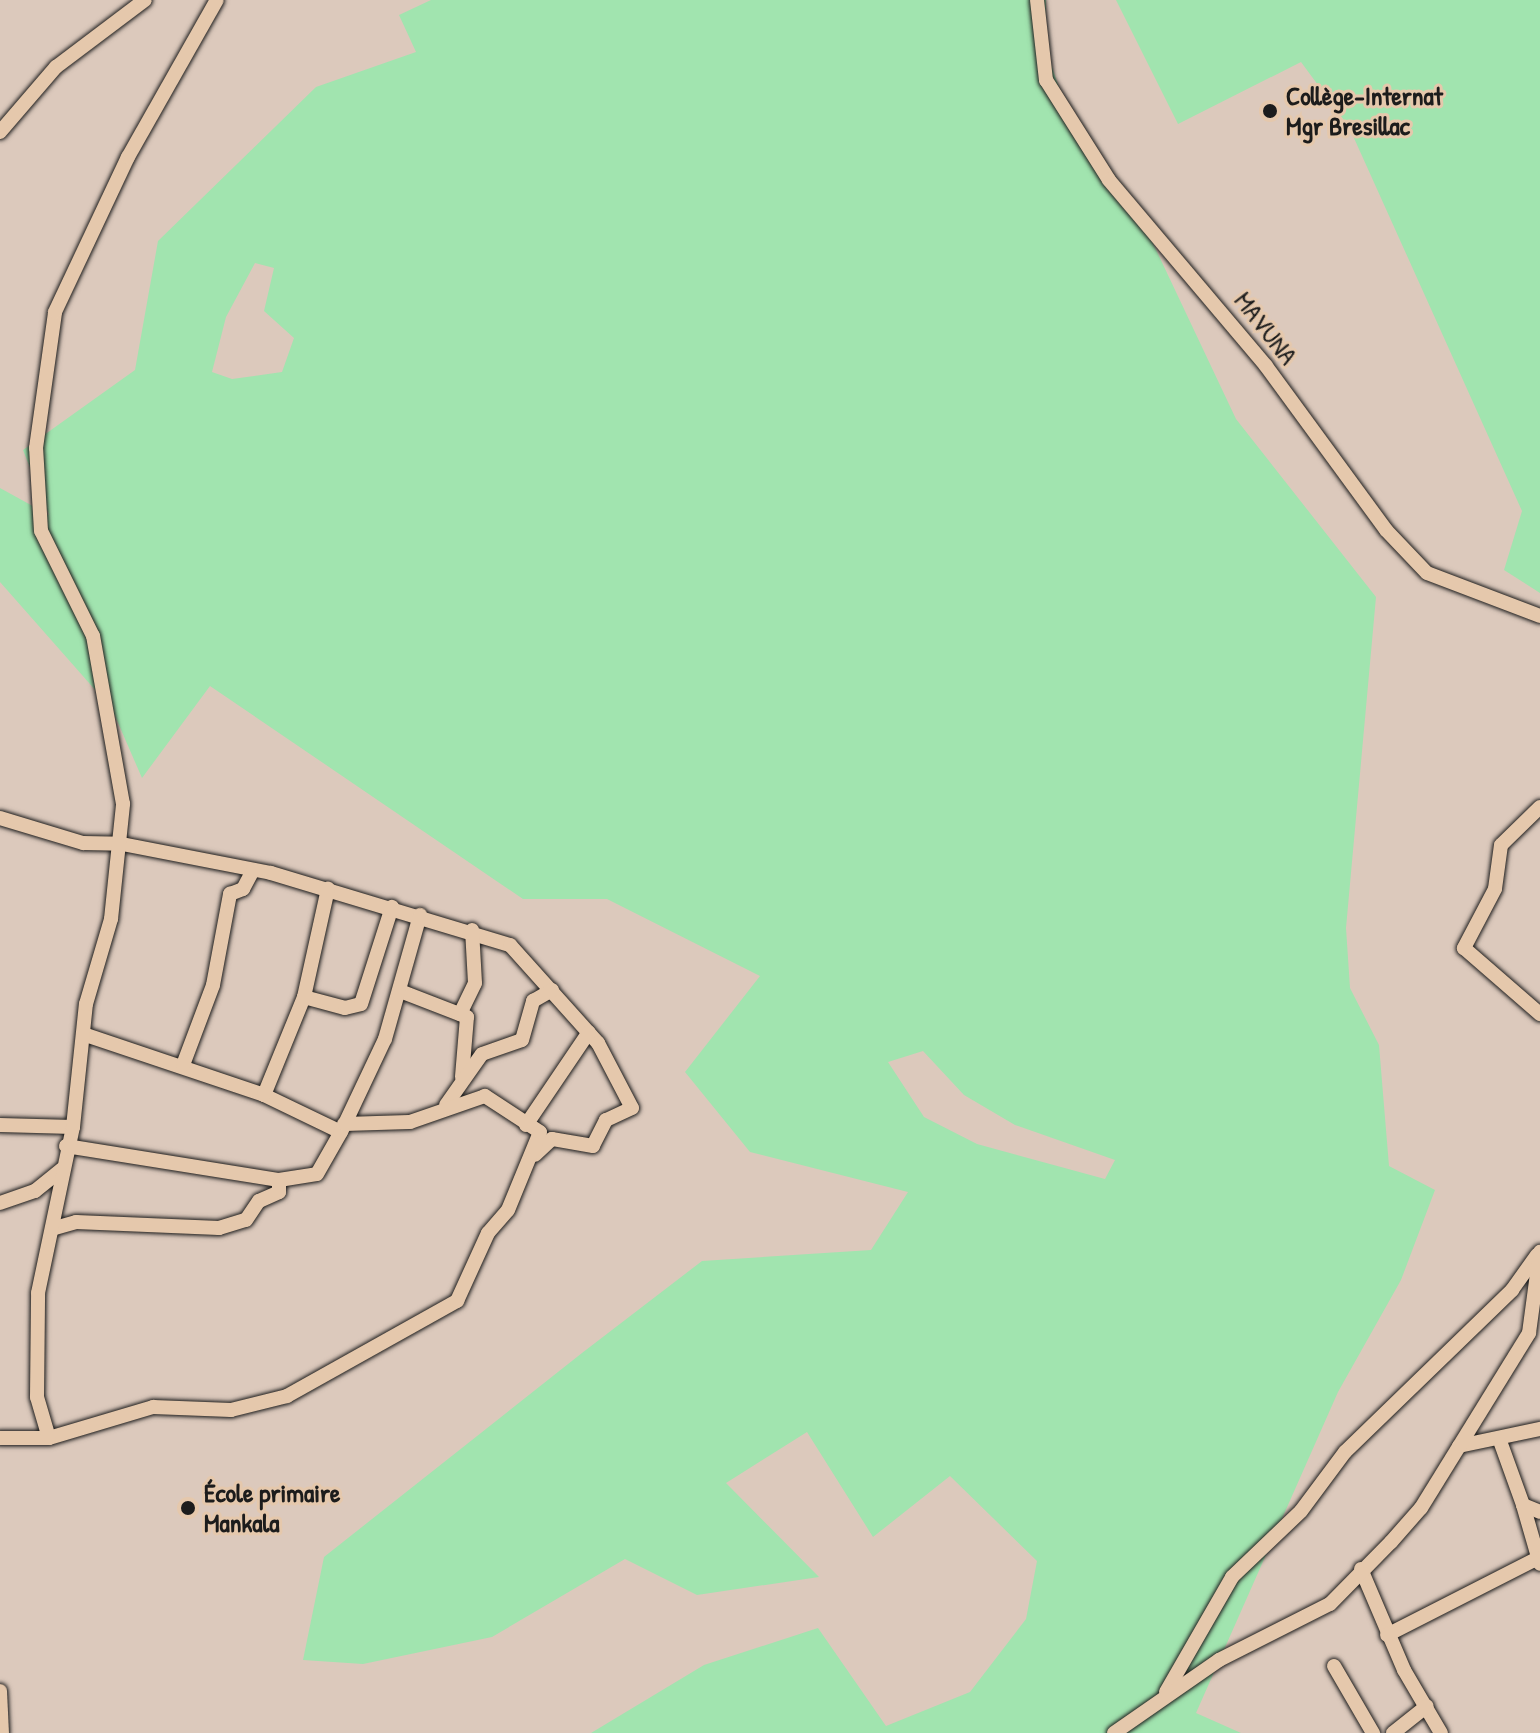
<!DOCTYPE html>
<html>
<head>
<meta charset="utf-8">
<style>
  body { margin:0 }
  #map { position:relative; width:1540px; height:1733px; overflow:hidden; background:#dcc9bc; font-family:"Patrick Hand",sans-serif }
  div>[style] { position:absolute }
  .green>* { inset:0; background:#a1e4af }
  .roads { filter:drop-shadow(0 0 2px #1c1c1c) drop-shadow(0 0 2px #1c1c1c) }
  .minor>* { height:14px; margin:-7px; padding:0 7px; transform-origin:7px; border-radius:7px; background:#e5c8ac }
  .dots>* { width:22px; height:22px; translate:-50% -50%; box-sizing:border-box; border:4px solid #e5c8ac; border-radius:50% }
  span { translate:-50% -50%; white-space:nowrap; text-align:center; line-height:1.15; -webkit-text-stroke:6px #e5c8ac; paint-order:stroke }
  .poi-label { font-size:26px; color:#1c1c1c; font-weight:700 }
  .left { translate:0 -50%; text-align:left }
  .street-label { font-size:26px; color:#1c1c1c }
</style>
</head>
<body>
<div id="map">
  <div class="green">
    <div style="clip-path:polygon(evenodd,431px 0,1046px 0,1045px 47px,1063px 99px,1150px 237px,1236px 419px,1376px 597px,1346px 928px,1350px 988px,1379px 1045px,1389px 1166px,1435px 1190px,1401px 1280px,1338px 1392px,1196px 1713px,1241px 1733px,591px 1733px,704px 1665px,818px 1628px,886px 1726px,970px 1692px,1026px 1619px,1037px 1561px,950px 1476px,873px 1537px,807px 1432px,726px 1483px,819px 1577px,697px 1595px,625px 1559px,492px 1637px,363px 1664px,303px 1660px,324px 1557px,582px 1353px,702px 1261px,871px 1250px,908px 1192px,750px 1152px,685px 1072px,760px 976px,607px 899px,523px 899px,210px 686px,142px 778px,112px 709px,0 582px,0 488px,49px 515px,23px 450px,135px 370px,158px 241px,316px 87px,416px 52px,399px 15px,431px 0,255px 263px,274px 268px,264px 311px,294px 338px,282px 372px,232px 379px,212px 372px,226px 317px,255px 263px,431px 0,923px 1051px,964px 1095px,1015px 1125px,1115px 1160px,1105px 1179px,977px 1144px,924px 1117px,888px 1062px,923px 1051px)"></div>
    <div style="clip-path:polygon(1116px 0,1540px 0,1540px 593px,1504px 570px,1522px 511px,1349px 127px,1301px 62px,1178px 124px)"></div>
  </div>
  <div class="roads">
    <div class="minor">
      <div style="left:1037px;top:0;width:81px;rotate:83.6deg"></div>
      <div style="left:1046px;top:80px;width:118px;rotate:57.8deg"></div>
      <div style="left:1109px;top:180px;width:243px;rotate:49.8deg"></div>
      <div style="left:1266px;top:366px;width:203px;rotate:53.8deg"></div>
      <div style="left:1386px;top:530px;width:59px;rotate:46.4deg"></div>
      <div style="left:1427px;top:573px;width:121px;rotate:20.8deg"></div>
      <div style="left:0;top:132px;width:86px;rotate:-49.3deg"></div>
      <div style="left:56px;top:67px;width:111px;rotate:-37deg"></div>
      <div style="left:1540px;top:807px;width:54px;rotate:135.7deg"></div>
      <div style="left:1501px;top:845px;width:44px;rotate:97.8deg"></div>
      <div style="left:1495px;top:889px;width:67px;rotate:117.7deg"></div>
      <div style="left:1464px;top:948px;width:101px;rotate:41deg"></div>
      <div style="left:0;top:818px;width:87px;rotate:16.8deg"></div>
      <div style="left:83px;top:843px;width:39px;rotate:1deg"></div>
      <div style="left:122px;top:844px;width:152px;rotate:11deg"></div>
      <div style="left:271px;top:873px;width:250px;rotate:16.8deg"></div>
      <div style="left:510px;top:945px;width:132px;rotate:48.1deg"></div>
      <div style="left:598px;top:1043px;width:73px;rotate:62.4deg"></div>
      <div style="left:632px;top:1108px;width:29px;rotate:155deg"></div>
      <div style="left:606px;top:1120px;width:29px;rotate:117deg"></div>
      <div style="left:593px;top:1146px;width:42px;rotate:-170.3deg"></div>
      <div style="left:552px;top:1139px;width:23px;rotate:137deg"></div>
      <div style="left:400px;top:991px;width:72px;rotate:21.2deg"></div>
      <div style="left:467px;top:1017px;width:60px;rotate:94.8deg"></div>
      <div style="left:304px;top:997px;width:42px;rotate:15deg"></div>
      <div style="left:345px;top:1008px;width:16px;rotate:-14deg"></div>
      <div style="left:361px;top:1004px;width:102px;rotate:-72.3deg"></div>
      <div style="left:460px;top:1014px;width:34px;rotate:-64deg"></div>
      <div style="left:475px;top:983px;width:53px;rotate:-93.2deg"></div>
      <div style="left:83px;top:1034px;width:191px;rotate:18.6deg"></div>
      <div style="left:264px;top:1095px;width:85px;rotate:25.7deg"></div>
      <div style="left:341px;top:1132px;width:103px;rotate:-64.7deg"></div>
      <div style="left:385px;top:1039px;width:129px;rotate:-74.2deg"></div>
      <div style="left:183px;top:1065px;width:85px;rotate:-69.4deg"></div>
      <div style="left:213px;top:985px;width:93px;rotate:-79.4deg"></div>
      <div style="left:230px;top:894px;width:14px;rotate:-21deg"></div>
      <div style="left:243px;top:889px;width:21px;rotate:-62deg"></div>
      <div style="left:264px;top:1095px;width:106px;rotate:-67.8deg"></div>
      <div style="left:304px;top:997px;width:111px;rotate:-77.5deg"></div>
      <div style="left:446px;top:1105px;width:62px;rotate:-54.8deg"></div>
      <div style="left:482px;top:1054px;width:42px;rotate:-19.3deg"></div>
      <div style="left:522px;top:1040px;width:41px;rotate:-74.2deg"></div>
      <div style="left:533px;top:1001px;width:22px;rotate:-30deg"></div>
      <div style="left:0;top:1125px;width:73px;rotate:1.6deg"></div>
      <div style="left:526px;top:1125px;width:112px;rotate:-55.9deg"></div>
      <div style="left:66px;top:1146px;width:216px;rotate:9.1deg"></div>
      <div style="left:279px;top:1180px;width:38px;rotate:-9deg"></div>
      <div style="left:317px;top:1174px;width:48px;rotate:-60.3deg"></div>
      <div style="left:0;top:1203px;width:37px;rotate:-19deg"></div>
      <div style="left:35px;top:1191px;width:35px;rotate:-39deg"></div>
      <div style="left:55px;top:1228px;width:22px;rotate:-16deg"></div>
      <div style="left:76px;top:1222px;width:143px;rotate:2.4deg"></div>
      <div style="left:219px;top:1228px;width:28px;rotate:-17deg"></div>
      <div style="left:246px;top:1220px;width:23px;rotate:-56deg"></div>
      <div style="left:259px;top:1201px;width:22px;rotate:-24deg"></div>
      <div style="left:279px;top:1192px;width:12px;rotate:-90deg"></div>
      <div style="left:0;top:1438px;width:49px"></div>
      <div style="left:49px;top:1438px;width:109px;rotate:-16.6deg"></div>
      <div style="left:153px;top:1407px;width:78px;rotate:2.2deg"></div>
      <div style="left:231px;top:1410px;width:58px;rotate:-14deg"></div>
      <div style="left:287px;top:1396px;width:195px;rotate:-29.2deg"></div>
      <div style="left:457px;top:1301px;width:75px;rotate:-65.5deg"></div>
      <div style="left:488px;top:1233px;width:30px;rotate:-49deg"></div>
      <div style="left:508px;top:1210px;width:84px;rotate:-67.7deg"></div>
      <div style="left:540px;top:1132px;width:66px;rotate:-146.8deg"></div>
      <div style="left:485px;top:1096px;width:79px;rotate:160.9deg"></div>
      <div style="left:410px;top:1122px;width:66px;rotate:178.3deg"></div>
      <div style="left:49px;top:1438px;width:43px;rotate:-106.3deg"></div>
      <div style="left:37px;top:1397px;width:104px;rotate:-89.4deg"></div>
      <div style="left:38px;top:1293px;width:170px;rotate:-78.1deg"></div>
      <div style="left:73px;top:1127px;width:124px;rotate:-84deg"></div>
      <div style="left:86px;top:1004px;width:89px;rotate:-73.6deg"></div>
      <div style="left:111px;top:919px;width:116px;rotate:-84deg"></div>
      <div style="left:123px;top:804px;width:171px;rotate:-100.1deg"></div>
      <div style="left:93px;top:636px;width:117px;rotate:-116.3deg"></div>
      <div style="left:41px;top:531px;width:83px;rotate:-93.4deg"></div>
      <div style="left:36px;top:448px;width:137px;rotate:-82deg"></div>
      <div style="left:55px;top:312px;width:171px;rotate:-64.8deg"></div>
      <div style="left:128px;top:157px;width:180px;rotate:-60.5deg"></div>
      <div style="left:1500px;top:1441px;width:68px;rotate:70.2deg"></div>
      <div style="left:1523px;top:1505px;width:18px;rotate:22deg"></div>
      <div style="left:1459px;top:1446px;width:83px;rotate:-11.9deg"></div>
      <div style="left:1523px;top:1505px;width:61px;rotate:73.9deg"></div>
      <div style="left:1361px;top:1569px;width:110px;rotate:66.9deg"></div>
      <div style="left:1404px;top:1670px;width:73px;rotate:59.6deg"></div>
      <div style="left:1387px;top:1635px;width:169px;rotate:-27deg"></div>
      <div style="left:1334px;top:1666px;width:78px;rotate:59.8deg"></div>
      <div style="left:0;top:1691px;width:42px;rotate:87.3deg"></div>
      <div style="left:1166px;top:1692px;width:133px;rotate:-60.1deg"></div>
      <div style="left:1232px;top:1577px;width:95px;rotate:-43.7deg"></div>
      <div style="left:1301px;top:1511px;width:74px;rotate:-53.3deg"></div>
      <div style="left:1345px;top:1452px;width:233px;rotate:-44.1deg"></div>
      <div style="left:1512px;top:1290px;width:43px;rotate:-54.5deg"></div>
      <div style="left:1114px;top:1733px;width:128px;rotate:-34.8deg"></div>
      <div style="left:1219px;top:1660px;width:124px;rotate:-26.8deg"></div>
      <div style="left:1330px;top:1604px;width:87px;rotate:-45.5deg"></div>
      <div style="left:1391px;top:1542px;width:45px;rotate:-48.6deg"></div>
      <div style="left:1421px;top:1508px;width:206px;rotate:-58.3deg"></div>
      <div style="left:1529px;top:1333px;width:82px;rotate:-82.3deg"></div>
      <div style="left:1393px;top:1733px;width:43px;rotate:-38.5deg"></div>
    </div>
  </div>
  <div class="dots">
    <div style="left:1270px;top:111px;background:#1c1c1c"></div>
    <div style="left:188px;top:1508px;background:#1c1c1c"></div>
  </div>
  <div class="poi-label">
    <span class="left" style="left:1286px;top:111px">Collège-Internat<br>Mgr Bresillac</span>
    <span class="left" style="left:204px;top:1508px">École primaire<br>Mankala</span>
  </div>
  <div class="street-label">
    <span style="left:1266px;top:328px;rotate:52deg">MAVUNA</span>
  </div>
</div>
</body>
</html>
